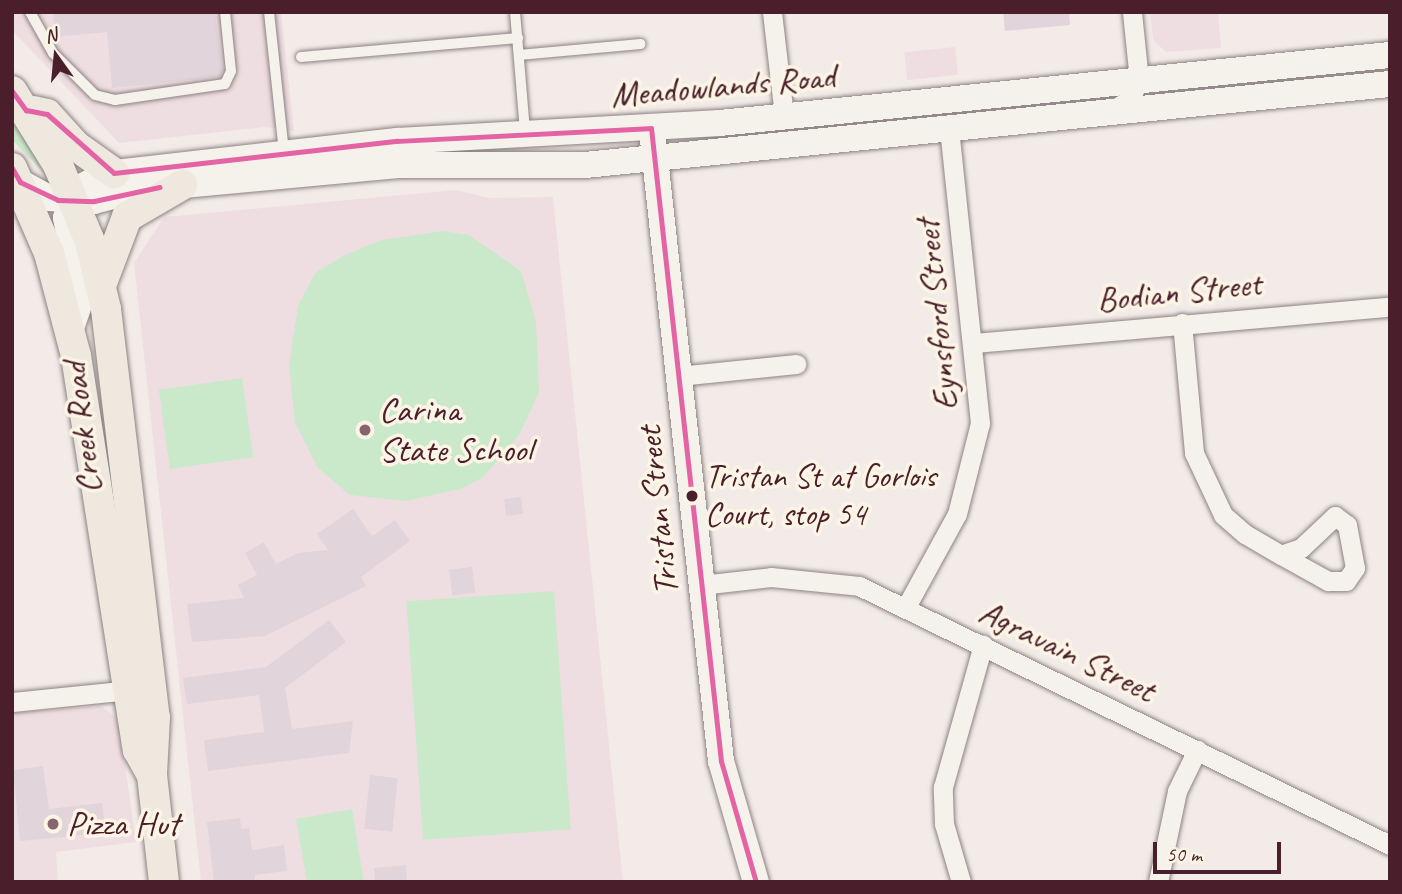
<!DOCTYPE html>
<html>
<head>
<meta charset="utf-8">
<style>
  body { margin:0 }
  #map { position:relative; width:1402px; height:894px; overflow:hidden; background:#f3ebe8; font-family:Caveat,sans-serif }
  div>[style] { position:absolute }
  .built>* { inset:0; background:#efdee1; transform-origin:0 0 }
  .green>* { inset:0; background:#c9e9ca; transform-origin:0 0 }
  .building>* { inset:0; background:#e1d4da; transform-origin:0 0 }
  .roads { filter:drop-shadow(0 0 2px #8e8283) drop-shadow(0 0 2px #8e8283) }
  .lane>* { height:10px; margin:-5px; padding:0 5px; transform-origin:5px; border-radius:5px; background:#f5f1eb }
  .street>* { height:19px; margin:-9.5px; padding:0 9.5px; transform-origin:9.5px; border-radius:9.5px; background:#f5f1eb }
  .secondary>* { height:26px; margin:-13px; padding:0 13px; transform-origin:13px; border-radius:13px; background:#f5f1eb }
  .primary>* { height:30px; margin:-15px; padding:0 15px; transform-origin:15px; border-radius:15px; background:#eee8df }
  .bus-1>* { height:5px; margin:-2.5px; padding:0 2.5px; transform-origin:2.5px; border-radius:2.5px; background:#e463a4 }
  .dots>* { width:19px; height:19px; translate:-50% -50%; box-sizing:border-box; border:4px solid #fcf5e5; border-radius:50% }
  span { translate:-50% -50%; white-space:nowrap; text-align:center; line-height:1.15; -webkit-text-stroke:7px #fcf5e5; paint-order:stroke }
  .bus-label { font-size:33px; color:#4a1f2b }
  .left { translate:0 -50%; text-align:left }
  .street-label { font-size:35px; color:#4a1f2b }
  .poi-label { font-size:35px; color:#4a1f2b }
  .frame { position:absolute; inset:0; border:14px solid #4a1f2b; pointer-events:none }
  .north { position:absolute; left:21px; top:21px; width:70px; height:70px; -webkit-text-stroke:5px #fcf5e5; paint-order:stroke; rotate:345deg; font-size:19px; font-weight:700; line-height:28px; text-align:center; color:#4a1f2b }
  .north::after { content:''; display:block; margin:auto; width:24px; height:32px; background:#4a1f2b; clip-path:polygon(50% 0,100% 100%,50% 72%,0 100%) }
  .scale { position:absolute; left:1153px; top:842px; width:128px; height:32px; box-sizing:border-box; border:4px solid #4a1f2b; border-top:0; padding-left:9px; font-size:21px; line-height:24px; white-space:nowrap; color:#4a1f2b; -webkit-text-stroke:5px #fcf5e5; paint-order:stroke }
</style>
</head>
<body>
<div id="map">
  <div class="built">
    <div style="clip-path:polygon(12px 12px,281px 12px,294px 131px,265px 127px,119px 143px,12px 30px)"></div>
    <div style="clip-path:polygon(1150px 12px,1218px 12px,1221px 48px,1166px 52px,1153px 40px)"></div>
    <div style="left:955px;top:47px;width:28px;height:51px;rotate:84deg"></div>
    <div style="clip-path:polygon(456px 190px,489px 198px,553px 197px,623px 882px,201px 882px,134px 263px,164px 217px)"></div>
    <div style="clip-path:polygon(101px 706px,117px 718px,120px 730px,136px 842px,56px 852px,58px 882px,12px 882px,12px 713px)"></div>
  </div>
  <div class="green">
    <div style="clip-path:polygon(12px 100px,52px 181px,12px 140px)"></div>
    <div style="clip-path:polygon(443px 231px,469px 235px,521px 271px,536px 321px,539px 393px,518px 437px,482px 478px,460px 489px,406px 501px,350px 495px,318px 468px,295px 423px,289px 366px,298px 306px,315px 273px,343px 256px,381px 240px)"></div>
    <div style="left:242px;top:378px;width:80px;height:84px;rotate:82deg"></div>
    <div style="left:554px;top:591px;width:239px;height:148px;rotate:86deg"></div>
    <div style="clip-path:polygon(352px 809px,364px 882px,307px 882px,296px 819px)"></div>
  </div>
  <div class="building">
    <div style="clip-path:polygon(53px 12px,215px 12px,223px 72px,220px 77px,112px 88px,107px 32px,55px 37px)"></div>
    <div style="clip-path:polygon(1003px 12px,1069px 12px,1070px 25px,1005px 31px)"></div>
    <div style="left:531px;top:445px;width:16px;height:17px;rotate:86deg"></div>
    <div style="left:521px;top:497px;width:17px;height:17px;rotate:83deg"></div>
    <div style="clip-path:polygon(353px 509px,372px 536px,395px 520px,410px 541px,361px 577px,366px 586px,265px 636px,192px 642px,187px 604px,244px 598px,238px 585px,257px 575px,245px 553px,264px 542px,276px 564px,298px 553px,328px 550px,317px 534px)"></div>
    <div style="left:472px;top:567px;width:26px;height:23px;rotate:83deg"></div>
    <div style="clip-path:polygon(329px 620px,346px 642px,285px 688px,292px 729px,353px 721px,349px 753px,208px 771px,204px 740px,264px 732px,259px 695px,187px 704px,183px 678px,266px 667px)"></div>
    <div style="clip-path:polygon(43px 766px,49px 809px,102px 803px,106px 833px,20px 841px,13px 770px)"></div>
    <div style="left:370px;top:775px;width:28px;height:54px;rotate:6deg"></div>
    <div style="clip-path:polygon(240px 818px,241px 829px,249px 828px,252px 850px,284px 845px,287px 871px,255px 875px,255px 882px,214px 882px,207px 822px)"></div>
    <div style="clip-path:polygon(406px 865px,407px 882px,375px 882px,374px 868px)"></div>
  </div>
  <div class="roads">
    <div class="lane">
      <div style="left:30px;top:12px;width:47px;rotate:60.7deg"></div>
      <div style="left:53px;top:53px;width:59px;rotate:45deg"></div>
      <div style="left:95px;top:95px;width:21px;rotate:14deg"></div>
      <div style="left:115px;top:100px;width:111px;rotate:-8.3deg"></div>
      <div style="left:225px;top:84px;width:14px;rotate:-65deg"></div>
      <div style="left:231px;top:71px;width:59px;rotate:-95.8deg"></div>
      <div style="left:269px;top:12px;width:141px;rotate:83.9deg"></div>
      <div style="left:515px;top:12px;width:120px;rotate:85.2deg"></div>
      <div style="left:519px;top:55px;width:122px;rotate:-5.2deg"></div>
      <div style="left:301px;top:57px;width:218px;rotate:-5deg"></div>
    </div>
    <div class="street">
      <div style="left:772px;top:12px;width:105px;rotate:83.4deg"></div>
      <div style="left:1111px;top:111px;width:22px;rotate:-32deg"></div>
      <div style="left:1130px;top:99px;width:21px;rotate:-65deg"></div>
      <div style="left:1139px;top:80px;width:68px;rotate:-95.9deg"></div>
      <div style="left:1182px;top:323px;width:131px;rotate:84.7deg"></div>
      <div style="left:1194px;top:453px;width:68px;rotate:64.9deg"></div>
      <div style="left:1223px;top:515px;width:29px;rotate:41deg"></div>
      <div style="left:1245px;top:534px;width:42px;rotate:30.3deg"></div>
      <div style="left:1281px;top:555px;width:54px;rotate:29deg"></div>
      <div style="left:1328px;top:581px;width:18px"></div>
      <div style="left:1346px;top:581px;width:16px;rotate:-55deg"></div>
      <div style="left:1355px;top:568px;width:44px;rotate:-100.5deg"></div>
      <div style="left:1347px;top:525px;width:15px;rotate:-143deg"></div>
      <div style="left:1335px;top:516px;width:47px;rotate:136.7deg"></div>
      <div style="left:1301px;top:548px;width:21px;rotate:161deg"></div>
      <div style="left:975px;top:343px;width:417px;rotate:-5deg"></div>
      <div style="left:678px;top:376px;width:119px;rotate:-5.8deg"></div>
      <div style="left:701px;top:585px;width:70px;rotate:-6.5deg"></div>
      <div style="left:771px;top:577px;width:88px;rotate:5.8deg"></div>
      <div style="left:859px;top:586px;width:591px;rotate:26deg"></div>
      <div style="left:906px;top:607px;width:106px;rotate:-61.3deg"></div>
      <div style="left:957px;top:514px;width:94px;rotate:-75.8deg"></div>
      <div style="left:980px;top:423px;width:297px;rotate:-96deg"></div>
      <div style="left:12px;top:702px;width:130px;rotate:-5.8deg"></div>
      <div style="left:961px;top:882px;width:60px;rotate:-106.3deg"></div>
      <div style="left:944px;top:824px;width:37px;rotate:-92deg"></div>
      <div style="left:943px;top:787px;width:148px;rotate:-74.3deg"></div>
      <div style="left:1158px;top:882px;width:93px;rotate:-78.2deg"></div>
      <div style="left:1177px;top:791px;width:46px;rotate:-64deg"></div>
    </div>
    <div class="secondary">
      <div style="left:653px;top:140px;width:625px;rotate:83.75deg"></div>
      <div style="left:721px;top:761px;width:126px;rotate:73.9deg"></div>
      <div style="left:20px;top:182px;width:33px;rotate:29deg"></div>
      <div style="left:49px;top:198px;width:45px;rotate:3.8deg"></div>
      <div style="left:94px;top:201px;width:48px;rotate:-14.6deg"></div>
      <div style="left:140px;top:189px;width:262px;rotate:-5.3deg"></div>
      <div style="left:401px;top:165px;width:184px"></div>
      <div style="left:585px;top:165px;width:809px;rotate:-5.75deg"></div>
      <div style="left:70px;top:331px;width:37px;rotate:-71deg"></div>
      <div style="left:82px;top:296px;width:80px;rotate:-101.6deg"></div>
      <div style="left:66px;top:218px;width:36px;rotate:-62deg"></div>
      <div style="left:83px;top:186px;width:26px;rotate:-28deg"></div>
      <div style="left:106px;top:174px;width:293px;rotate:-6.5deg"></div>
      <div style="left:397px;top:141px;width:324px;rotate:-3.2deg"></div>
      <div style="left:720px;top:123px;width:673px;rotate:-5.8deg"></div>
    </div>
    <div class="primary">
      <div style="left:12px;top:91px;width:87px;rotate:58.1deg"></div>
      <div style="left:58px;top:165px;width:80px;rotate:67.3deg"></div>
      <div style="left:89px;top:239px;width:72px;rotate:76.3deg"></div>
      <div style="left:106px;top:309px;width:411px;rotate:83.2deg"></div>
      <div style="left:155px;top:717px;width:58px;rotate:93deg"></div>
      <div style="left:152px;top:775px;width:108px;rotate:83.6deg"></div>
      <div style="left:34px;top:111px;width:13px;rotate:13deg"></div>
      <div style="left:47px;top:114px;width:43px;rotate:47.8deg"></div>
      <div style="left:76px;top:146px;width:47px;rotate:35.4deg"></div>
      <div style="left:12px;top:168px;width:93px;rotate:66.5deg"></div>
      <div style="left:49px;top:253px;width:106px;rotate:75.3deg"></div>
      <div style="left:76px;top:356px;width:399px;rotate:81.1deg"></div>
      <div style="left:138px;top:750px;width:29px;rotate:61deg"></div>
      <div style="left:102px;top:283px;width:71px;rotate:-69.3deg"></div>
      <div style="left:127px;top:217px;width:64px;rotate:-30.2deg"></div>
    </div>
  </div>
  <div class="bus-1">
    <div style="left:12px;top:91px;width:24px;rotate:54deg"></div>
    <div style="left:26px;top:110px;width:21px;rotate:11deg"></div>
    <div style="left:47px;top:114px;width:89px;rotate:41.4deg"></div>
    <div style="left:114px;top:173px;width:285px;rotate:-6.5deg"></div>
    <div style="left:397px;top:141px;width:254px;rotate:-2.9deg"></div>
    <div style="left:651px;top:128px;width:637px;rotate:83.69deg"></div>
    <div style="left:721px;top:761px;width:126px;rotate:73.9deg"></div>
    <div style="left:12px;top:168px;width:16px;rotate:60deg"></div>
    <div style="left:20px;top:182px;width:42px;rotate:25.3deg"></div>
    <div style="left:58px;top:200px;width:36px;rotate:2deg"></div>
    <div style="left:94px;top:201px;width:67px;rotate:-12deg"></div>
  </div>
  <div class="dots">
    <div style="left:365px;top:430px;background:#85666d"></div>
    <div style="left:692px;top:496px;background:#4a1f2b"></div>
    <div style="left:53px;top:824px;background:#85666d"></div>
  </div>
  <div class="bus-label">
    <span class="left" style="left:705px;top:496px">Tristan St at Gorlois<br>Court, stop 54</span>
  </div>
  <div class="street-label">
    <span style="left:723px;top:86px;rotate:-5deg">Meadowlands Road</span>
    <span style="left:1179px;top:292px;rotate:-6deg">Bodian Street</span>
    <span style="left:937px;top:315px;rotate:-96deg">Eynsford Street</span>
    <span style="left:82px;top:428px;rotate:-97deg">Creek Road</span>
    <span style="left:658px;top:511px;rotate:-96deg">Tristan Street</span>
    <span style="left:1067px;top:651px;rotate:26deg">Agravain Street</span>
  </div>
  <div class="poi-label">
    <span class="left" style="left:379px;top:430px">Carina<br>State School</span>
    <span class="left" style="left:67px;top:824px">Pizza Hut</span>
  </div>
  <div class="frame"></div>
  <div class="north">N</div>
  <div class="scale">50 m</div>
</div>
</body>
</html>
